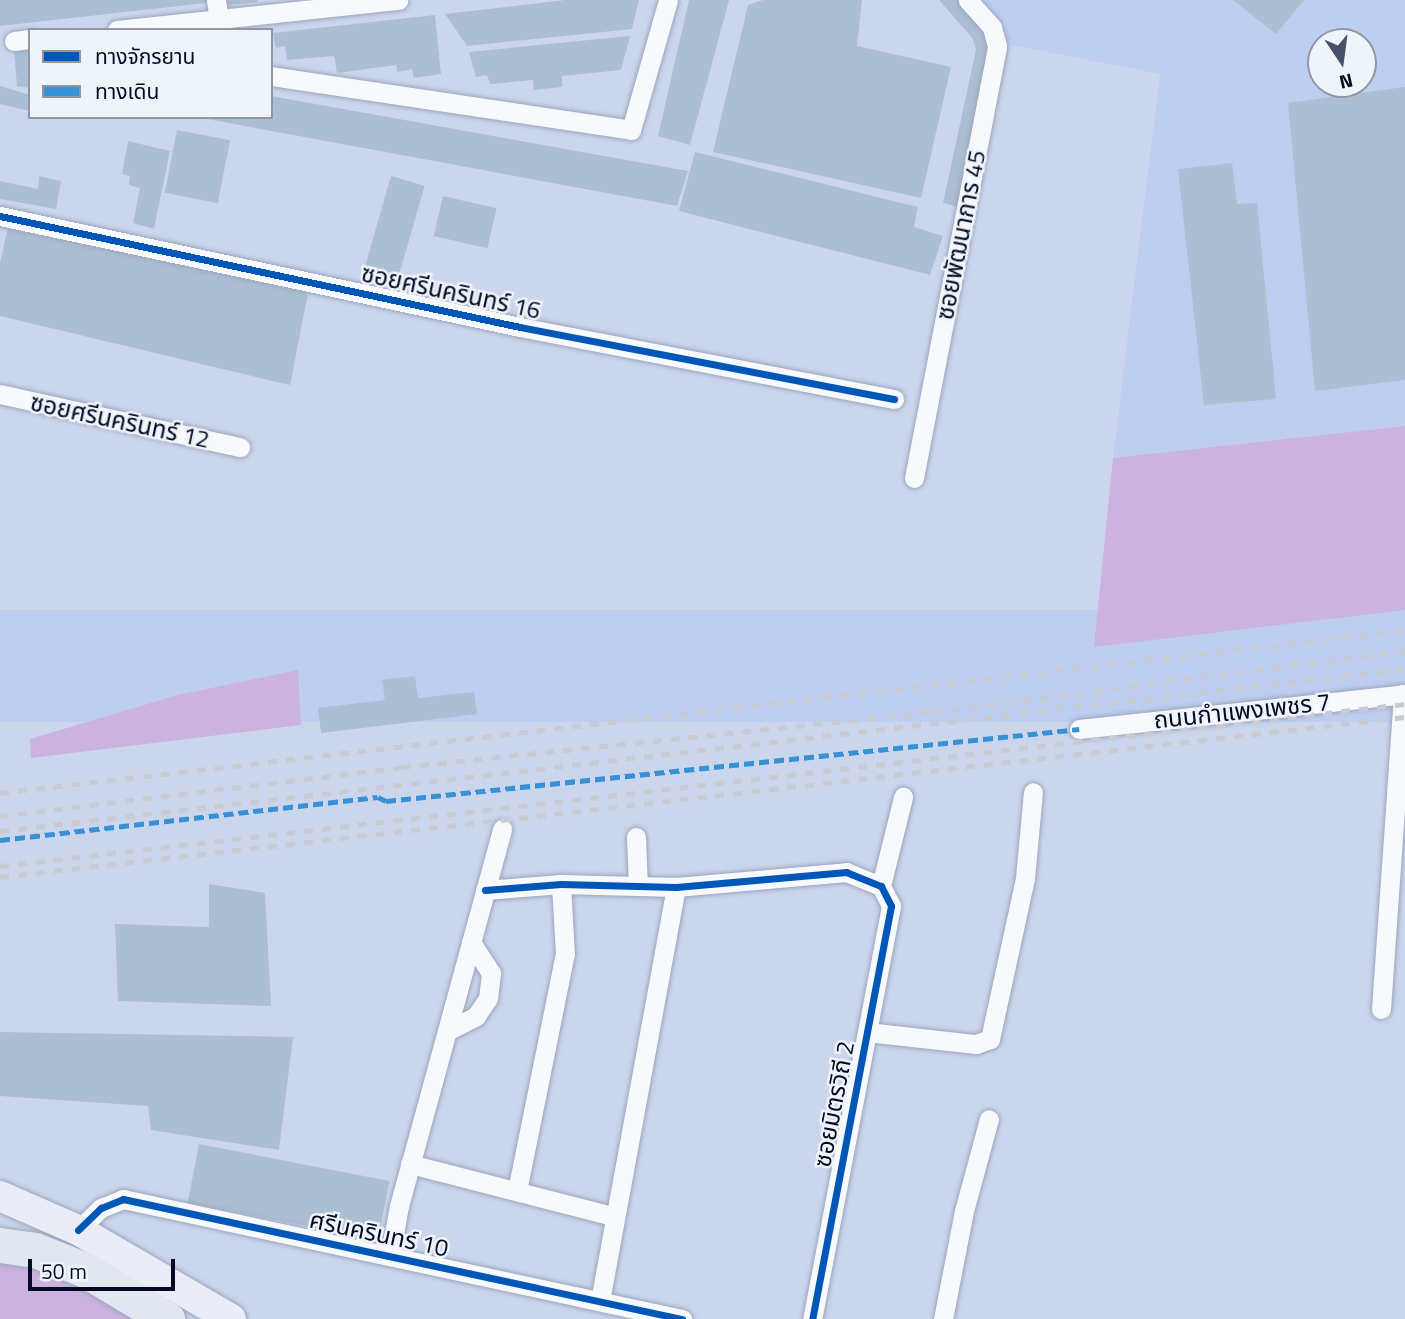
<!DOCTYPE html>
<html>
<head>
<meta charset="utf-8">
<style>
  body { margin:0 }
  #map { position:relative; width:1405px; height:1319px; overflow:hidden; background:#cbd6ed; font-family:"Titillium Web","Noto Sans Thai",sans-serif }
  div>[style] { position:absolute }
  .built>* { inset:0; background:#bdcef1; transform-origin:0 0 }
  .green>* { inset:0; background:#ccb2de }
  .building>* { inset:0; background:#acbed2; transform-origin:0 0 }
  .roads { filter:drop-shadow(0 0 2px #9ba6bc) drop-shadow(0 0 2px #9ba6bc) }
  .street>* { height:19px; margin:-9.5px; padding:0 9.5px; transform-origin:9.5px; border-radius:9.5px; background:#f7f9fc }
  .primary>* { height:30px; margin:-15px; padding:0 15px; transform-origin:15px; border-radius:15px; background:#eaedf5 }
  .highway>* { height:35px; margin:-17.5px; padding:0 17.5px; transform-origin:17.5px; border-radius:17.5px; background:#e1e6f0 }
  .rail>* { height:5px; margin-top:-2.5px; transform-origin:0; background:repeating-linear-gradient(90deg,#c8cbd2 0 9px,transparent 0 18px) }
  .quiet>* { height:5px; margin-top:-2.5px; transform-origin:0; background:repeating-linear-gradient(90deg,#3691d5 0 10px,transparent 0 15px) }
  .cycleway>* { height:7px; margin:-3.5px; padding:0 3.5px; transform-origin:3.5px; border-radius:3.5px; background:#0057b8 }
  span { translate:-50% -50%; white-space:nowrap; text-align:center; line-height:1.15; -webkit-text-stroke:5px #eff3fa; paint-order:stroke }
  .street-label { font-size:24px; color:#030a21 }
  .legend { position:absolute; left:28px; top:28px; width:245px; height:91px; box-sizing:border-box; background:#eff3fa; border:2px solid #9196a3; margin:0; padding:9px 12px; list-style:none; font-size:21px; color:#030a21 }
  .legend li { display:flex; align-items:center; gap:14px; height:35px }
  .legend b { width:35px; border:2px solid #9196a3 }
  .north { position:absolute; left:1307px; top:28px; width:70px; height:70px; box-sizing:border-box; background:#eff3fa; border:2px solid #9196a3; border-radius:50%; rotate:167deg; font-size:19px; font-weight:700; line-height:28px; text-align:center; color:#030a21 }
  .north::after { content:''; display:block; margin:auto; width:24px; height:32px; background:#495168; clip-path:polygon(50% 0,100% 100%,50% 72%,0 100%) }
  .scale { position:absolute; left:28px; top:1259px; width:147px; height:32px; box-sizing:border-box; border:4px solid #030a21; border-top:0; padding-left:9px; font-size:21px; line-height:24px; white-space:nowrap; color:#030a21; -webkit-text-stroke:5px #eff3fa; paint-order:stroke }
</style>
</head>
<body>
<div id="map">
  <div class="built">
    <div style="clip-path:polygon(evenodd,972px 0,1405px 0,1405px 426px,1113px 458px,1160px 74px,1007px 44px,972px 0,1321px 42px,1363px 42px,1363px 84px,1321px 84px,1321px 42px)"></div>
    <div style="left:1405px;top:610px;width:112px;height:1414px;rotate:90deg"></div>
  </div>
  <div class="green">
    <div style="clip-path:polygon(1405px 426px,1405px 610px,1094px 647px,1113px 458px)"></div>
    <div style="clip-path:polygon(298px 670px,301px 725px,31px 758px,30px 739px,178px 695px)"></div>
    <div style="clip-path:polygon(0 1245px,167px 1319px,0 1319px)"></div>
  </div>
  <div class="building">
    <div style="clip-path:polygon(0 0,215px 0,215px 2px,0 26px)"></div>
    <div style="clip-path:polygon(227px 0,258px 0,258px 2px,228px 5px)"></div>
    <div style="clip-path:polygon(565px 0,639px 0,632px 29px,467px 46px,445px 14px)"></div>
    <div style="clip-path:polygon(689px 0,729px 0,690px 145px,658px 136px)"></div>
    <div style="clip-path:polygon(763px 0,862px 0,857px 46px,951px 67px,921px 198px,713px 152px,748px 5px)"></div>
    <div style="clip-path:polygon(939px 0,958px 0,990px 42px,959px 207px,943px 203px,976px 50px,973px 39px)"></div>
    <div style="clip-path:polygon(1233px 0,1304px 0,1276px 34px)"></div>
    <div style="clip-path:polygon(435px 15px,441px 74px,414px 78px,412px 69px,397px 72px,396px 65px,337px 73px,334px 56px,287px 60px,285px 46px,276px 48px,273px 33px)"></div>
    <div style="clip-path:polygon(630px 36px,621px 70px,562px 76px,562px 87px,534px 90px,533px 80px,490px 84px,487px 75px,476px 77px,469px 52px)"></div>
    <div style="clip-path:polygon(30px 47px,30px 88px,17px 86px,14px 49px)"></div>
    <div style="clip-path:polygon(0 86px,30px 95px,30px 111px,0 104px)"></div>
    <div style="clip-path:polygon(1405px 87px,1405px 380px,1315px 391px,1288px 103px)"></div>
    <div style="clip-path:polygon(271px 96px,688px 171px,677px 206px,207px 119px,271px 117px)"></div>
    <div style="left:177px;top:130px;width:54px;height:64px;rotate:11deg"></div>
    <div style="clip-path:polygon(128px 141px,170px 151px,154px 229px,133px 223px,140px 188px,129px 185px,130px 176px,122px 174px)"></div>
    <div style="clip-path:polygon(695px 152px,918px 207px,914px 227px,943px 236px,930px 275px,679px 211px)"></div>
    <div style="clip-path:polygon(1232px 163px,1237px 204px,1257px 203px,1276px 399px,1204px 405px,1178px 169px)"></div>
    <div style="clip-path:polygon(39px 176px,61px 181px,56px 209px,0 199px,0 181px,38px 189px)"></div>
    <div style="left:391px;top:176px;width:35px;height:96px;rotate:16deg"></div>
    <div style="left:443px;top:196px;width:55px;height:41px;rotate:13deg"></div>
    <div style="clip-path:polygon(9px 223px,310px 283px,290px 385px,0 316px,0 263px)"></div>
    <div style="clip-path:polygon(415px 676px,418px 698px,474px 692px,477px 714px,321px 733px,318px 708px,385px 700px,382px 680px)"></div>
    <div style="clip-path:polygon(209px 884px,265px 893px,271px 1006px,118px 1001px,115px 924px,209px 927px)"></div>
    <div style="clip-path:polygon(0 1032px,293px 1037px,279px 1150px,151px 1130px,148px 1106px,0 1096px)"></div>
    <div style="left:199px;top:1144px;width:194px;height:60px;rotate:11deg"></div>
  </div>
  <div class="roads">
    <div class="street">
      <div style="left:216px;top:0;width:30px;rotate:82deg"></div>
      <div style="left:117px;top:30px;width:283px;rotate:-6.1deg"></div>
      <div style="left:14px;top:41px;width:16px;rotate:-7deg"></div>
      <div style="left:271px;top:76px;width:364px;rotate:8.5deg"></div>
      <div style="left:631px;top:130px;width:135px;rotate:-74.1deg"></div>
      <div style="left:0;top:216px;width:532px;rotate:12.05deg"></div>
      <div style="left:520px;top:327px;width:381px;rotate:10.9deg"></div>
      <div style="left:0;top:394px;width:246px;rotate:12.5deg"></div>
      <div style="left:914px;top:478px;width:440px;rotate:-79.1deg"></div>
      <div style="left:997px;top:46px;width:20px;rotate:-105deg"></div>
      <div style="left:992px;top:27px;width:36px;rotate:-132deg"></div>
      <div style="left:1079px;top:729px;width:328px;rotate:-6.1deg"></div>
      <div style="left:636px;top:837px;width:49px;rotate:87.7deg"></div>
      <div style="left:881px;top:886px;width:92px;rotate:-76.1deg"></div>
      <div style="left:485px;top:890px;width:76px;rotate:-4.5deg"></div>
      <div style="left:561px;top:884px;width:115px;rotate:1.5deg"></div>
      <div style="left:676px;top:887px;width:171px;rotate:-5deg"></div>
      <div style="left:846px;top:872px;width:38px;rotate:22deg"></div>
      <div style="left:881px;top:886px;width:22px;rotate:63deg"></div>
      <div style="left:891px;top:906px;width:420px;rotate:100.8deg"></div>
      <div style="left:1381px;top:1009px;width:316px;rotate:-86deg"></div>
      <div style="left:447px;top:1031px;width:33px;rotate:-27deg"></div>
      <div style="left:476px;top:1016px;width:22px;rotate:-56deg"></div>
      <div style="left:488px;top:998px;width:25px;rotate:-83deg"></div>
      <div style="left:491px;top:973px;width:37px;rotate:-123deg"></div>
      <div style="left:867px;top:1032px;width:110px;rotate:6.3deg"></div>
      <div style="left:976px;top:1044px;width:15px;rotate:-20deg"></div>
      <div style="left:990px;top:1039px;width:165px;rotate:-77.7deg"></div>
      <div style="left:1025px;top:878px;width:86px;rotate:-84.7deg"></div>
      <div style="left:410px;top:1164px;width:210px;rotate:14.4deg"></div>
      <div style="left:517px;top:1191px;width:242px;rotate:-78.6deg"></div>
      <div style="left:565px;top:954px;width:70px;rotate:-93.3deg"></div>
      <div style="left:78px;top:1230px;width:32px;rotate:-44deg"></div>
      <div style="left:101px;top:1208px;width:24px;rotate:-22deg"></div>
      <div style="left:123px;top:1199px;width:572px;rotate:12.12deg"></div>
      <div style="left:390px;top:1256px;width:51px;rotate:-79.8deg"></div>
      <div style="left:399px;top:1206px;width:391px;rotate:-74.7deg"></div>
      <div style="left:600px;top:1301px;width:421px;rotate:-79.6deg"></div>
      <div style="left:943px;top:1319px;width:110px;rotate:-79deg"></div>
      <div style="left:964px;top:1211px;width:95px;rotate:-74.8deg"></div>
    </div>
    <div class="primary">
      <div style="left:0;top:1196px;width:85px;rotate:23.6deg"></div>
      <div style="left:78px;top:1230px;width:177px;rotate:30.2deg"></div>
    </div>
    <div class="highway">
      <div style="left:0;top:1245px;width:35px;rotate:8deg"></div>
      <div style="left:35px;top:1250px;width:54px;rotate:21.8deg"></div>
      <div style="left:85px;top:1270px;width:96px;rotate:30.9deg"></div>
    </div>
  </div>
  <div class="rail">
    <div style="left:0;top:793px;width:1414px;rotate:-6.62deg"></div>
    <div style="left:0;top:816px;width:405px;rotate:-6.9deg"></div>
    <div style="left:402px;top:767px;width:534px;rotate:-5.91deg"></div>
    <div style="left:933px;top:712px;width:476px;rotate:-7.4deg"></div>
    <div style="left:0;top:831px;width:1414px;rotate:-6.58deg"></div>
    <div style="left:0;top:866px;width:1414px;rotate:-6.58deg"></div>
    <div style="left:0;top:877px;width:1414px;rotate:-6.5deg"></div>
  </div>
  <div class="quiet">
    <div style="left:0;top:840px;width:380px;rotate:-6.5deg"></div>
    <div style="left:378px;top:797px;width:9px;rotate:27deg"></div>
    <div style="left:386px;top:801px;width:697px;rotate:-5.93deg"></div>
  </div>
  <div class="cycleway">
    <div style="left:0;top:216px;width:532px;rotate:12.05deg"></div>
    <div style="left:520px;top:327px;width:381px;rotate:10.9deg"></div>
    <div style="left:485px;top:890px;width:76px;rotate:-4.5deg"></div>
    <div style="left:561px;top:884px;width:115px;rotate:1.5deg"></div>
    <div style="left:676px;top:887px;width:171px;rotate:-5deg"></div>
    <div style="left:846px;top:872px;width:38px;rotate:22deg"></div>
    <div style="left:881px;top:886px;width:22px;rotate:63deg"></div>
    <div style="left:891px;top:906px;width:420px;rotate:100.8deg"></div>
    <div style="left:78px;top:1230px;width:32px;rotate:-44deg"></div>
    <div style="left:101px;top:1208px;width:24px;rotate:-22deg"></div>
    <div style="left:123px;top:1199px;width:572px;rotate:12.12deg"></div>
  </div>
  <div class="street-label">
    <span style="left:961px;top:235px;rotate:-79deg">ซอยพัฒนาการ 45</span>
    <span style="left:451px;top:292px;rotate:12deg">ซอยศรีนครินทร์ 16</span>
    <span style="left:120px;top:421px;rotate:12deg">ซอยศรีนครินทร์ 12</span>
    <span style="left:1242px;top:711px;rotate:-6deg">ถนนกำแพงเพชร 7</span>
    <span style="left:834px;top:1104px;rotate:-79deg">ซอยมิตรวิถี 2</span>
    <span style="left:379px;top:1234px;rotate:12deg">ศรีนครินทร์ 10</span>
  </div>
  <ul class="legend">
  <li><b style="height:9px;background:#0057b8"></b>ทางจักรยาน</li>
  <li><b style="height:9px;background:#3691d5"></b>ทางเดิน</li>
  </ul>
  <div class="north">N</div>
  <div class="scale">50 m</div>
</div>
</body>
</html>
